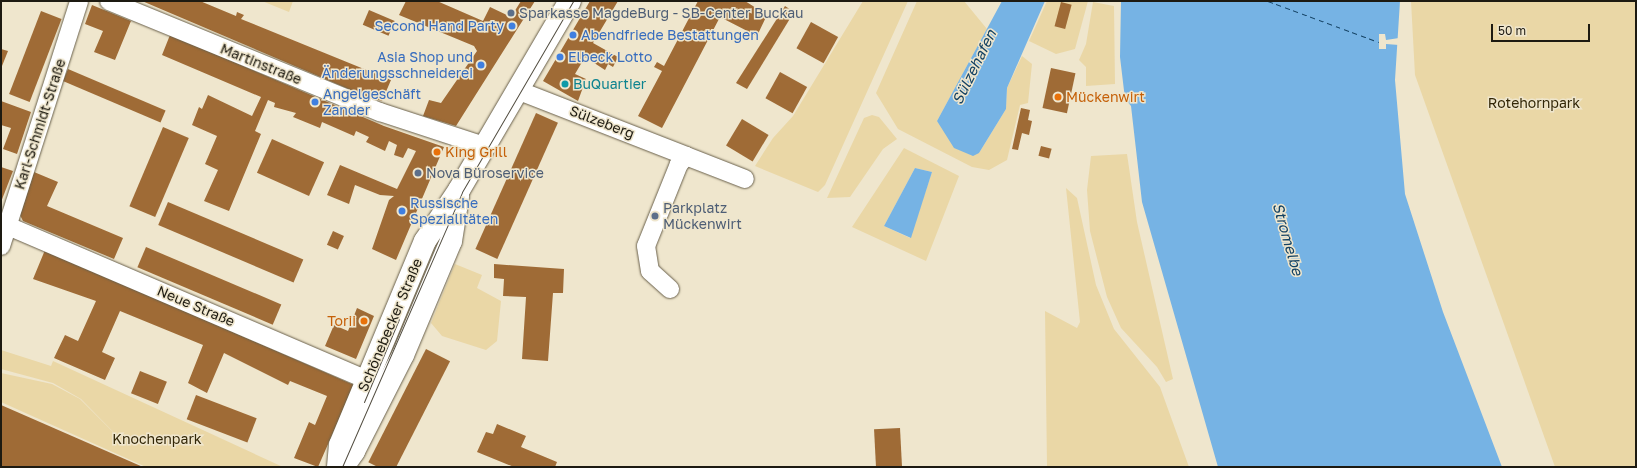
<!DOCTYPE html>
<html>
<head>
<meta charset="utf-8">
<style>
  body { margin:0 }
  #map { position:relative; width:1637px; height:468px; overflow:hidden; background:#efe6cd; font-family:"Golos Text",sans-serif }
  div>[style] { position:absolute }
  .green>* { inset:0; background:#ead7a6 }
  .water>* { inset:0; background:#76b3e4 }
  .pier>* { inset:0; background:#efe6cd }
  .ferry>* { height:1px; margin-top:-0.5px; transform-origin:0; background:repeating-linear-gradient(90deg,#144263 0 5px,transparent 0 9px) }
  .building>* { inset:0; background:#9f6b36; transform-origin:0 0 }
  .roads { filter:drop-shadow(0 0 1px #69604b) drop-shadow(0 0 1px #69604b) }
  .minor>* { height:18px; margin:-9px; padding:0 9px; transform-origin:9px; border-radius:9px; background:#fff }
  .major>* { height:22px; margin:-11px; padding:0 11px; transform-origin:11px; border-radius:11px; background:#fff }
  .tram>* { height:1px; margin:-0.5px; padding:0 0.5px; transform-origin:0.5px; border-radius:0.5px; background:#524d40 }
  .dots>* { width:11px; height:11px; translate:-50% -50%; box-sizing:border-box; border:2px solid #efe6cd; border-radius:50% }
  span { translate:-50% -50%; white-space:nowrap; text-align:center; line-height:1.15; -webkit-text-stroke:3px #efe6cd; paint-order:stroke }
  .service-label { font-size:14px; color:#4e5e75 }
  .left { translate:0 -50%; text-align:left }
  .shop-label { font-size:14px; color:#366cbe }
  .right { translate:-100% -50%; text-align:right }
  .street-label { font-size:14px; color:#1d1a11 }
  .culture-label { font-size:14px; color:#0d838f }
  .food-label { font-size:14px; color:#c56008 }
  .park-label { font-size:14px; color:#332707 }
  .water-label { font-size:15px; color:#144263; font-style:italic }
  .frame { position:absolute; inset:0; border:2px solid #1d1a11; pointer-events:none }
  .scale { position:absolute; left:1491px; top:24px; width:99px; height:18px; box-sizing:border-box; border:2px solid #1d1a11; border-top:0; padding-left:5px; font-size:12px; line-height:14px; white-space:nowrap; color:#1d1a11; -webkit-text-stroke:3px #efe6cd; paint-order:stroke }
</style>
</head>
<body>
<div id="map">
  <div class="green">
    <div style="clip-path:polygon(262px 1px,293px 1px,289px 12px)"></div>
    <div style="clip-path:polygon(863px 1px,908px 1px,825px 185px,818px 192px,755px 166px,773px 138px,793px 116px)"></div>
    <div style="clip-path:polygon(917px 1px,964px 1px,987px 29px,937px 121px,979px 153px,1006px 109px,1007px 88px,1022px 56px,1032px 64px,1028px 103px,1020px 105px,1007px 160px,989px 170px,972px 167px,898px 129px,876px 93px)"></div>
    <div style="clip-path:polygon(1047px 1px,1088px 1px,1075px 49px,1056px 54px,1029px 41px)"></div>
    <div style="clip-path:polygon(1411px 1px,1636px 1px,1636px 467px,1555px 467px,1415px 75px)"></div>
    <div style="clip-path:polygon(1093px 2px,1114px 6px,1115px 84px,1086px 86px,1086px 67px,1079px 60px,1086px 44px)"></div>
    <div style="clip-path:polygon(872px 115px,879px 117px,897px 139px,883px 149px,850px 197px,827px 198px,864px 118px)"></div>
    <div style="clip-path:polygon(evenodd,904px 148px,959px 176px,926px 261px,852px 227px,904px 148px,915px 168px,932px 172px,910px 238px,884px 226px,915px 168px)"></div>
    <div style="clip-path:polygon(1127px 154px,1137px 222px,1173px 379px,1166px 382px,1157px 367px,1121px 328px,1107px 297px,1090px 231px,1087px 190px,1091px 156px)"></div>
    <div style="clip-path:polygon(1066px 188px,1077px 198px,1096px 285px,1114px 329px,1160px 387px,1189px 467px,1047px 467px,1045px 311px,1077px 328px,1080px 322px)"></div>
    <div style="clip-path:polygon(455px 264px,482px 275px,477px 288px,501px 301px,497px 341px,486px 350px,442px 336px,431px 323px)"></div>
    <div style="clip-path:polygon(1px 350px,51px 366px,53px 361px,283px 467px,146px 467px,1px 402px,1px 373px,52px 384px,80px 399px,132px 451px,81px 399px,53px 383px,1px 369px)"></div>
  </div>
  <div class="water">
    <div style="clip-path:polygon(1002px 1px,1045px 1px,1007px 88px,1006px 109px,979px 153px,973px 156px,954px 148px,937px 121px)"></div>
    <div style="clip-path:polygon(1121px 1px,1400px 1px,1395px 80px,1405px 194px,1443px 312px,1502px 467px,1218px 467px,1142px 202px,1131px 106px,1125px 99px,1120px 57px)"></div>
    <div style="clip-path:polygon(915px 168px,932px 172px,911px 238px,884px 226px)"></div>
  </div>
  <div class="pier">
    <div style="clip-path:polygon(1379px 34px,1385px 34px,1386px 40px,1399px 38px,1399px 45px,1386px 44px,1386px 49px,1379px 49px)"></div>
  </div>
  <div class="ferry">
    <div style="left:1268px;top:1px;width:118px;rotate:20.3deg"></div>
  </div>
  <div class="building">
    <div style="clip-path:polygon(142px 1px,200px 1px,236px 16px,237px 12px,244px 15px,241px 19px,391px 80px,382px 101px,365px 96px)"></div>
    <div style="clip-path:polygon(406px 1px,437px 1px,483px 21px,490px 7px,511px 17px,521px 1px,535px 1px,456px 126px,423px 116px,429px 100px,441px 103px,477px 51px,474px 46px,399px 15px)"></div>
    <div style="clip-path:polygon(590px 1px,618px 1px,593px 43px,618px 57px,613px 67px,608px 64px,605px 70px,585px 57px,575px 74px,586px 79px,578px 101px,543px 81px)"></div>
    <div style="clip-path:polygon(698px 1px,745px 1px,767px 15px,757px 36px,720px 17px,662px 128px,638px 116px,662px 71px,654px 67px,657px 62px,664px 66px)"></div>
    <div style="left:1061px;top:2px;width:11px;height:25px;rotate:15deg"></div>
    <div style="clip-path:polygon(92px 5px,131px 21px,115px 60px,94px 52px,103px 31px,85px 24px)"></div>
    <div style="clip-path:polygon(785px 6px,794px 12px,747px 89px,736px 83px)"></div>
    <div style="left:369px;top:10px;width:28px;height:16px;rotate:23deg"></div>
    <div style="left:41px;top:11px;width:22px;height:89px;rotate:21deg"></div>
    <div style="left:811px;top:22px;width:31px;height:30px;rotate:29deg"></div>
    <div style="clip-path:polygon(170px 35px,384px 126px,444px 147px,396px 260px,372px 249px,389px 200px,394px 196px,380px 195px,355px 185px,349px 204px,327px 195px,340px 165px,397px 189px,416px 151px,408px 148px,403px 158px,394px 155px,397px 145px,389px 141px,385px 151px,366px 142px,369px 137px,356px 131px,354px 136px,322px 122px,320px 128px,293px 117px,296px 113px,274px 107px,275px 103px,268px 100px,255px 131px,261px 134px,229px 211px,204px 201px,218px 170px,205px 164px,217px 136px,192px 125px,199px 107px,202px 109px,208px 95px,252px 116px,261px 97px,162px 55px)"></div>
    <div style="clip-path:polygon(1px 49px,8px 51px,2px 66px,1px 65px)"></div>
    <div style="left:1051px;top:68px;width:25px;height:41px;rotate:12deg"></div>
    <div style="left:68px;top:69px;width:106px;height:13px;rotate:23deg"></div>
    <div style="left:780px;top:72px;width:31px;height:30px;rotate:29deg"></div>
    <div style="clip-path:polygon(1px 101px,31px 112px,17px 154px,3px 149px,11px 128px,1px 125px)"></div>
    <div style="clip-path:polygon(1021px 108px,1030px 110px,1028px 120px,1032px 121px,1029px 135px,1022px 133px,1018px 150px,1012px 149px)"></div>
    <div style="left:536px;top:113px;width:24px;height:149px;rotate:24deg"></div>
    <div style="left:742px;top:119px;width:31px;height:31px;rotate:31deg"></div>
    <div style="left:163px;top:127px;width:28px;height:86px;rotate:23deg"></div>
    <div style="left:272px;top:139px;width:57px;height:37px;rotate:24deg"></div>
    <div style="left:1041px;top:146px;width:11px;height:10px;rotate:15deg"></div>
    <div style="clip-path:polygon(1px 167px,13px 171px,1px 202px)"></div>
    <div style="clip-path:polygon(34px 172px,58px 182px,47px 206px,123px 238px,114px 259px,23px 221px,20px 215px)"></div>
    <div style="left:168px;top:202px;width:147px;height:25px;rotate:23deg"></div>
    <div style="left:333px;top:231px;width:12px;height:15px;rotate:24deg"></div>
    <div style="left:146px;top:247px;width:147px;height:22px;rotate:23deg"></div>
    <div style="clip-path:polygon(45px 250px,354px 385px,318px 467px,294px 458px,309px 422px,315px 425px,327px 396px,290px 381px,288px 385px,224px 353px,207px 393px,188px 383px,203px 345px,120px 311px,102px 352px,115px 358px,105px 380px,54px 358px,65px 335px,78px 341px,96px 301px,33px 279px)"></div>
    <div style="clip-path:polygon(494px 264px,564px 269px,563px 293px,553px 293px,548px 361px,522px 359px,526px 297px,503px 296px,504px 279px,494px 278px)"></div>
    <div style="clip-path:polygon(357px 308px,374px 316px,356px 359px,325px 346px,334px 325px,348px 331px)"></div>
    <div style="left:426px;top:349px;width:27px;height:127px;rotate:27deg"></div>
    <div style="left:140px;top:371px;width:29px;height:24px;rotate:22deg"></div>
    <div style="left:196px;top:395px;width:65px;height:26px;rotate:21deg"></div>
    <div style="clip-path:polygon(1px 405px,143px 467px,1px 467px)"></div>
    <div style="clip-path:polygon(497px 424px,526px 436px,521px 447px,557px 462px,555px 467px,514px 467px,477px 452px,486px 432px,493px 434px)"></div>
    <div style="left:900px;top:428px;width:39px;height:26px;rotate:87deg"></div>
  </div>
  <div class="roads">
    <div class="minor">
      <div style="left:109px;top:1px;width:293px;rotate:22.3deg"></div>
      <div style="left:380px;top:112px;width:109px;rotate:18.1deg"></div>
      <div style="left:517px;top:90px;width:181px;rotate:21.3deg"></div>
      <div style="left:686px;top:156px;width:11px;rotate:131deg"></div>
      <div style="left:679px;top:164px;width:88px;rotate:111.9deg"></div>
      <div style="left:646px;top:246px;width:25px;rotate:81deg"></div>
      <div style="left:650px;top:271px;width:27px;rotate:42deg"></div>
      <div style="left:686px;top:156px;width:63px;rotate:21.3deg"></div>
      <div style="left:1px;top:223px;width:411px;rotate:23.2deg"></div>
      <div style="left:1px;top:246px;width:257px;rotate:-72.3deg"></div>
    </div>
    <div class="major">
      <div style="left:338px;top:467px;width:22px;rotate:-85deg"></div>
      <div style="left:340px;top:445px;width:221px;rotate:-67.4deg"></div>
      <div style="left:425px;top:241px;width:61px;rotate:-56.3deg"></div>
      <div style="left:459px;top:190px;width:219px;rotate:-59.6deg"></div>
      <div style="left:343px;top:467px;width:19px;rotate:-55deg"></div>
      <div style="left:354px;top:451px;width:108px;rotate:-63deg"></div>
      <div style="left:403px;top:355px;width:124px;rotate:-67.2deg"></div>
      <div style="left:451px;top:241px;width:45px;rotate:-81deg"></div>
    </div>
  </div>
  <div class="tram">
    <div style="left:364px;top:402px;width:90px;rotate:-67.1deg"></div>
    <div style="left:342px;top:467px;width:300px;rotate:-66.4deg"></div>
    <div style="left:462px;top:192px;width:221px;rotate:-59.8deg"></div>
  </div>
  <div class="dots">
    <div style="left:511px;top:13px;background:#5c6f8a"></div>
    <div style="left:512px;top:26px;background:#3f7fe0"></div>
    <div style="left:573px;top:35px;background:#3f7fe0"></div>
    <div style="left:560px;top:57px;background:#3f7fe0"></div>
    <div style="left:481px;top:65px;background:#3f7fe0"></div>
    <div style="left:565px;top:84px;background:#0f9aa8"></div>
    <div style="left:1058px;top:97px;background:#e8710a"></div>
    <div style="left:315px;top:102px;background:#3f7fe0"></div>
    <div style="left:437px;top:152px;background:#e8710a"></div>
    <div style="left:418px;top:173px;background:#5c6f8a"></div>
    <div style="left:402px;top:211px;background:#3f7fe0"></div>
    <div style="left:655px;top:216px;background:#5c6f8a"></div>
    <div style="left:364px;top:321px;background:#e8710a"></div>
  </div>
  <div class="service-label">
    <span class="left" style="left:519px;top:13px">Sparkasse MagdeBurg - SB-Center Buckau</span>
    <span class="left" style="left:426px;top:173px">Nova Büroservice</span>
    <span class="left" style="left:663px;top:216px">Parkplatz<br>Mückenwirt</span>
  </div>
  <div class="shop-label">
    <span class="right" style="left:504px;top:26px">Second Hand Party</span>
    <span class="left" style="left:581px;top:35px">Abendfriede Bestattungen</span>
    <span class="right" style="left:473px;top:65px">Asia Shop und<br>Änderungsschneiderei</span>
    <span class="left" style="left:568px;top:57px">Elbeck Lotto</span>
    <span class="left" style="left:323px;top:102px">Angelgeschäft<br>Zander</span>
    <span class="left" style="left:410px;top:211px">Russische<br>Spezialitäten</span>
  </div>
  <div class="street-label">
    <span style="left:261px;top:64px;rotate:22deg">Martinstraße</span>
    <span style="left:602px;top:122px;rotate:21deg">Sülzeberg</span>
    <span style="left:40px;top:124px;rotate:-72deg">Karl-Schmidt-Straße</span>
    <span style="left:196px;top:306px;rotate:23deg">Neue Straße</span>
    <span style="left:390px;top:325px;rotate:-67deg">Schönebecker Straße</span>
  </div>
  <div class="culture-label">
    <span class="left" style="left:573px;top:84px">BuQuartier</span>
  </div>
  <div class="food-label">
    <span class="left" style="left:1066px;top:97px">Mückenwirt</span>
    <span class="left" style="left:445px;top:152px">King Grill</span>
    <span class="right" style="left:356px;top:321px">Torii</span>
  </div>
  <div class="park-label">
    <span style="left:1534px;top:103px">Rotehornpark</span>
    <span style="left:157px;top:439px">Knochenpark</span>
  </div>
  <div class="water-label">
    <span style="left:974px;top:67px;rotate:-64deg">Sülzehafen</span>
    <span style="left:1288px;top:239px;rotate:74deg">Stromelbe</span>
  </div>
  <div class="frame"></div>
  <div class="scale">50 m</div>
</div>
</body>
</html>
